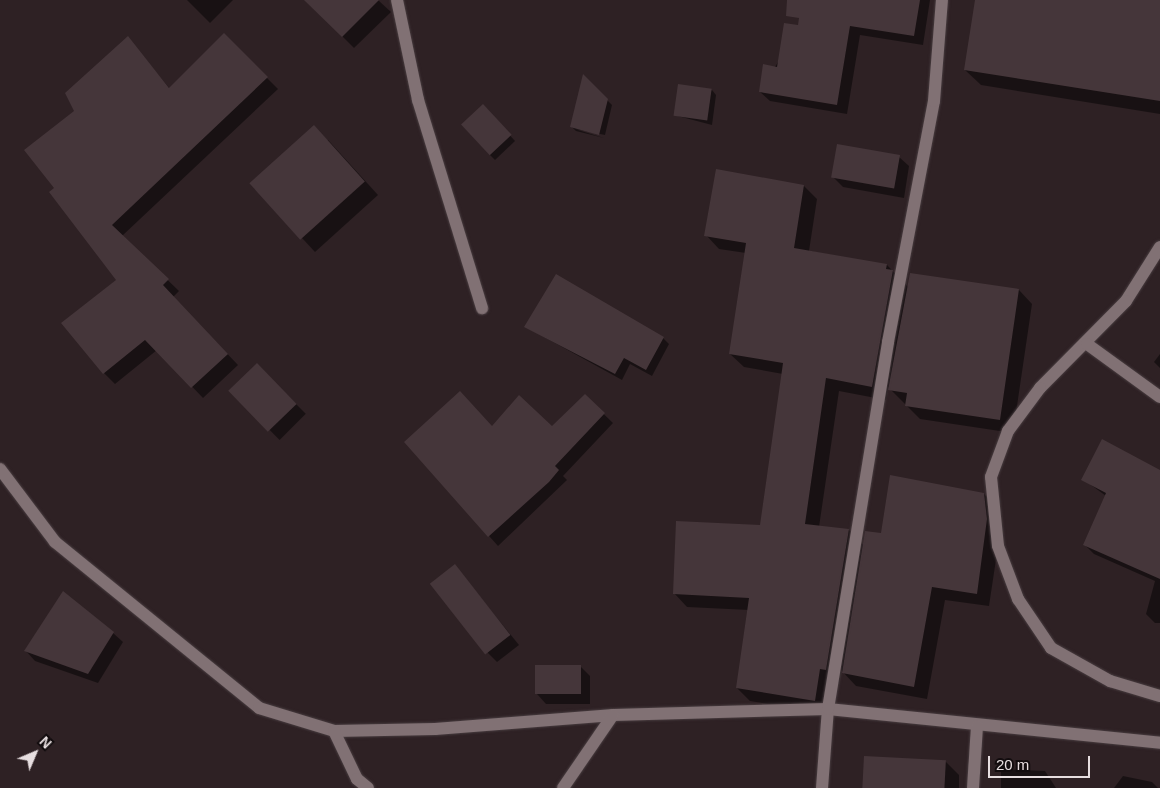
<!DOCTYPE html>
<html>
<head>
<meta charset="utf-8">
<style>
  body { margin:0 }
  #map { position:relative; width:1160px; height:788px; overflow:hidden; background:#2e2124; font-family:Arial,sans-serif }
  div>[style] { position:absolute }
  .shadow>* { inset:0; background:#0007; transform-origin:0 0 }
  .building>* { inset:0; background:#45363a; transform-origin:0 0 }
  .roads { filter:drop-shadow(0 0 1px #483d40) drop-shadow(0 0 1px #483d40) }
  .street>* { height:12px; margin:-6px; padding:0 6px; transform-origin:6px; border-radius:6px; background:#817174 }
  span { translate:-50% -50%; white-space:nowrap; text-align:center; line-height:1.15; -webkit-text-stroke:5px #120c0e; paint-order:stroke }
  .north { position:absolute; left:10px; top:728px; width:50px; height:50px; -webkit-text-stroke:4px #120c0e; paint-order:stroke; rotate:45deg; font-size:14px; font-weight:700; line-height:20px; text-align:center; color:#e7dee0 }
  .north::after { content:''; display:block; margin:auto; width:18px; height:22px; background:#e7dee0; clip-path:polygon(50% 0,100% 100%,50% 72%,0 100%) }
  .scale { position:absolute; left:988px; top:756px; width:102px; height:22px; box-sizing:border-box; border:2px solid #e7dee0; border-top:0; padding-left:6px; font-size:15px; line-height:18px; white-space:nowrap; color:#e7dee0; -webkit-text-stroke:4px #120c0e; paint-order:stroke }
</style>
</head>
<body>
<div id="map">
  <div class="shadow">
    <div style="clip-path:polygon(187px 0,233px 0,210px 23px)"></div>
    <div style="clip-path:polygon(306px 0,378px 0,391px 12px,354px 48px)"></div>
    <div style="clip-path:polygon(804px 0,930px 0,923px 45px,860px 35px,847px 114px,770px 101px,760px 92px,799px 27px)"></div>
    <div style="clip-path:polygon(977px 0,1160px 0,1160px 114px,981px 85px,965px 70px)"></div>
    <div style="clip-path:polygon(224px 35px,278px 89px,122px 236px,179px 291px,173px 297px,238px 365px,203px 398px,157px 350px,115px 384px,104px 373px,118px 280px,56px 188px,76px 111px,128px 38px,170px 89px)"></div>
    <div style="clip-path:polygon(584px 77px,612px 105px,605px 135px,575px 129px,604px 138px,576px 131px,571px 126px)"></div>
    <div style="clip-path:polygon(712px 90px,716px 95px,712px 125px,674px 115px)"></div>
    <div style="clip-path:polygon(483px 106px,515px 141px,495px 160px,490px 155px)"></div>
    <div style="clip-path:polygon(328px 140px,378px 195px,315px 252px,252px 184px)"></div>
    <div style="clip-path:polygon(899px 157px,909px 166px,904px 198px,843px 187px,833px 177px)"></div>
    <div style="clip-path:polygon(804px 186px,817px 199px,809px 251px,887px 265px,908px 287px,1019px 290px,1032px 304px,1013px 433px,920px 419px,888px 387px,886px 400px,839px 391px,819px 527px,849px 530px,864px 546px,882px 534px,984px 494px,997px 507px,1000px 533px,989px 606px,945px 600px,927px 699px,856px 686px,841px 670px,839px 683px,833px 682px,828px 714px,750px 701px,737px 688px,749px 610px,687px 607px,674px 593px,761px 527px,783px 374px,744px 367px,730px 354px,746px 253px,719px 249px,706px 235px)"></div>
    <div style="clip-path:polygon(526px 327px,663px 338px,669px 344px,652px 376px,630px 364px,622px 380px)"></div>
    <div style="clip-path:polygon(1160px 354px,1160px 368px,1154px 362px)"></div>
    <div style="left:257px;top:365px;width:69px;height:37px;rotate:45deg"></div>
    <div style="clip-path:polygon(585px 396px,613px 423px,563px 476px,567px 480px,498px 546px,405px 442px,492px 427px,552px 428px)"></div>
    <div style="clip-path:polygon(1160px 471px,1160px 623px,1155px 623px,1146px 614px,1155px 581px,1094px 554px,1085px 545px,1106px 496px,1083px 479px)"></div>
    <div style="clip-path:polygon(455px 566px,519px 645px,497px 662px,488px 653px)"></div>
    <div style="clip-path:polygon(113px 633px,123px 642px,98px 683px,35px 661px,26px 651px)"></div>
    <div style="clip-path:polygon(580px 666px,590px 676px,590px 704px,546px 704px,537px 694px)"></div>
    <div style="clip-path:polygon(945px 761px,959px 775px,959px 788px,864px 788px)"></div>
    <div style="clip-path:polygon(1001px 769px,1045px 771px,1056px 788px,1001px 788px)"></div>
    <div style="clip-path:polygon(1123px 776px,1152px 782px,1158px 788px,1114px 788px)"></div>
  </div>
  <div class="building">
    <div style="clip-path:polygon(304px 0,379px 0,342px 37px)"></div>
    <div style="clip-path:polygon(787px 0,920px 0,914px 36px,850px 26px,837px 105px,759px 92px,763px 64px,777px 67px,784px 23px,798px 25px,799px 18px,786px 16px)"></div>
    <div style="clip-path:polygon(975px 0,1160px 0,1160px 101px,964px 70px)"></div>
    <div style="clip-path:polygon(224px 33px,268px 77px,112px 225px,169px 279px,163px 285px,228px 354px,191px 388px,145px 340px,103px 374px,61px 323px,116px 280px,49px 192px,54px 188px,24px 150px,74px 111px,65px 93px,128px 36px,169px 88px)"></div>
    <div style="clip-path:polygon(583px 74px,608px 99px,599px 135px,570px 127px)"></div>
    <div style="left:678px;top:84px;width:34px;height:32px;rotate:8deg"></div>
    <div style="left:483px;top:104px;width:42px;height:30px;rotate:47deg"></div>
    <div style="left:314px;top:125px;width:76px;height:87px;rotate:48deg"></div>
    <div style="left:837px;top:144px;width:64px;height:34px;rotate:10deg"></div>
    <div style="clip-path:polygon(716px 169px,804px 185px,794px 248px,887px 264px,886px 269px,893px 270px,872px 387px,826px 378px,805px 524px,849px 529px,826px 670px,820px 669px,815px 701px,736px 688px,749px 598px,673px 594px,676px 521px,760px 525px,783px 363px,729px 354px,746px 243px,704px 236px)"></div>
    <div style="clip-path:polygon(910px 273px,1019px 289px,1000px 420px,905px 406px,907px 393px,888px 390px)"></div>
    <div style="clip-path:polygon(556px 274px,664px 337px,646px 370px,624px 358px,615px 374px,524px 327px)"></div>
    <div style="left:257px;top:363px;width:57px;height:40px;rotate:46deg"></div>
    <div style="clip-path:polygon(460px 391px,492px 426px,519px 395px,552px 426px,585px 394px,605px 413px,555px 466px,559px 470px,549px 482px,488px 537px,404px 442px)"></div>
    <div style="clip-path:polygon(1102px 439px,1160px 470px,1160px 579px,1083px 545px,1106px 493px,1081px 480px)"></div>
    <div style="clip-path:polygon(890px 475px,984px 493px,987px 519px,977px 594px,932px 587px,914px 687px,842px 673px,865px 531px,881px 533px)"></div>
    <div style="left:455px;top:564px;width:90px;height:32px;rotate:52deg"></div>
    <div style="clip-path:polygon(63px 591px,114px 632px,88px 674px,24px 651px)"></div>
    <div style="left:535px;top:665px;width:46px;height:29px"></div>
    <div style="left:864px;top:756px;width:82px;height:32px;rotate:3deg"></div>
  </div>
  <div class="roads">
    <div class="street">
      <div style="left:397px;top:0;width:102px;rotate:78.1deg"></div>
      <div style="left:418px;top:100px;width:218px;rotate:72.9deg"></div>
      <div style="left:1160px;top:247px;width:64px;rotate:122.2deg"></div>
      <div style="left:1126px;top:301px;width:122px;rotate:134.7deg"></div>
      <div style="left:1040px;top:388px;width:54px;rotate:126.7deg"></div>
      <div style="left:1008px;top:431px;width:49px;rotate:110.3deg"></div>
      <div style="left:991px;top:477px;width:69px;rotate:84.2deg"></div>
      <div style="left:998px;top:546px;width:57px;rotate:69.3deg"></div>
      <div style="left:1018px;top:599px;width:59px;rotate:56deg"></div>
      <div style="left:1051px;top:648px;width:68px;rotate:29.2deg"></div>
      <div style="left:1110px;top:681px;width:52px;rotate:16.7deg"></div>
      <div style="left:1087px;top:344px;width:90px;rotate:36deg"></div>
      <div style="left:0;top:469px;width:91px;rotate:53deg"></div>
      <div style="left:55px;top:542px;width:263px;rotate:39.1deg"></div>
      <div style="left:259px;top:708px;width:78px;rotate:17deg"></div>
      <div style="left:334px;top:731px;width:101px;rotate:-1.1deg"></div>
      <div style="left:435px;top:729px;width:179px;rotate:-4.5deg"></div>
      <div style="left:613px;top:715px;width:215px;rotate:-1.6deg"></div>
      <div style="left:828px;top:709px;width:334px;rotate:5.8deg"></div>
      <div style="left:334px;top:731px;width:53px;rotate:64.4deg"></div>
      <div style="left:357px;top:779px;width:14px;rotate:39deg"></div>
      <div style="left:563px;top:788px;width:88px;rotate:-55.6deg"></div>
      <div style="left:822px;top:788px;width:79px;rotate:-85.7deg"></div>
      <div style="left:828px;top:709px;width:372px;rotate:-80.7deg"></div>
      <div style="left:888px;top:342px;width:245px;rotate:-79.2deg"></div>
      <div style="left:934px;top:101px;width:101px;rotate:-85.5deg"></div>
      <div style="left:973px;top:788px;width:62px;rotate:-86.3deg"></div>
    </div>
  </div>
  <div class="north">N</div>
  <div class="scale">20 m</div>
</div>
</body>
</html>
